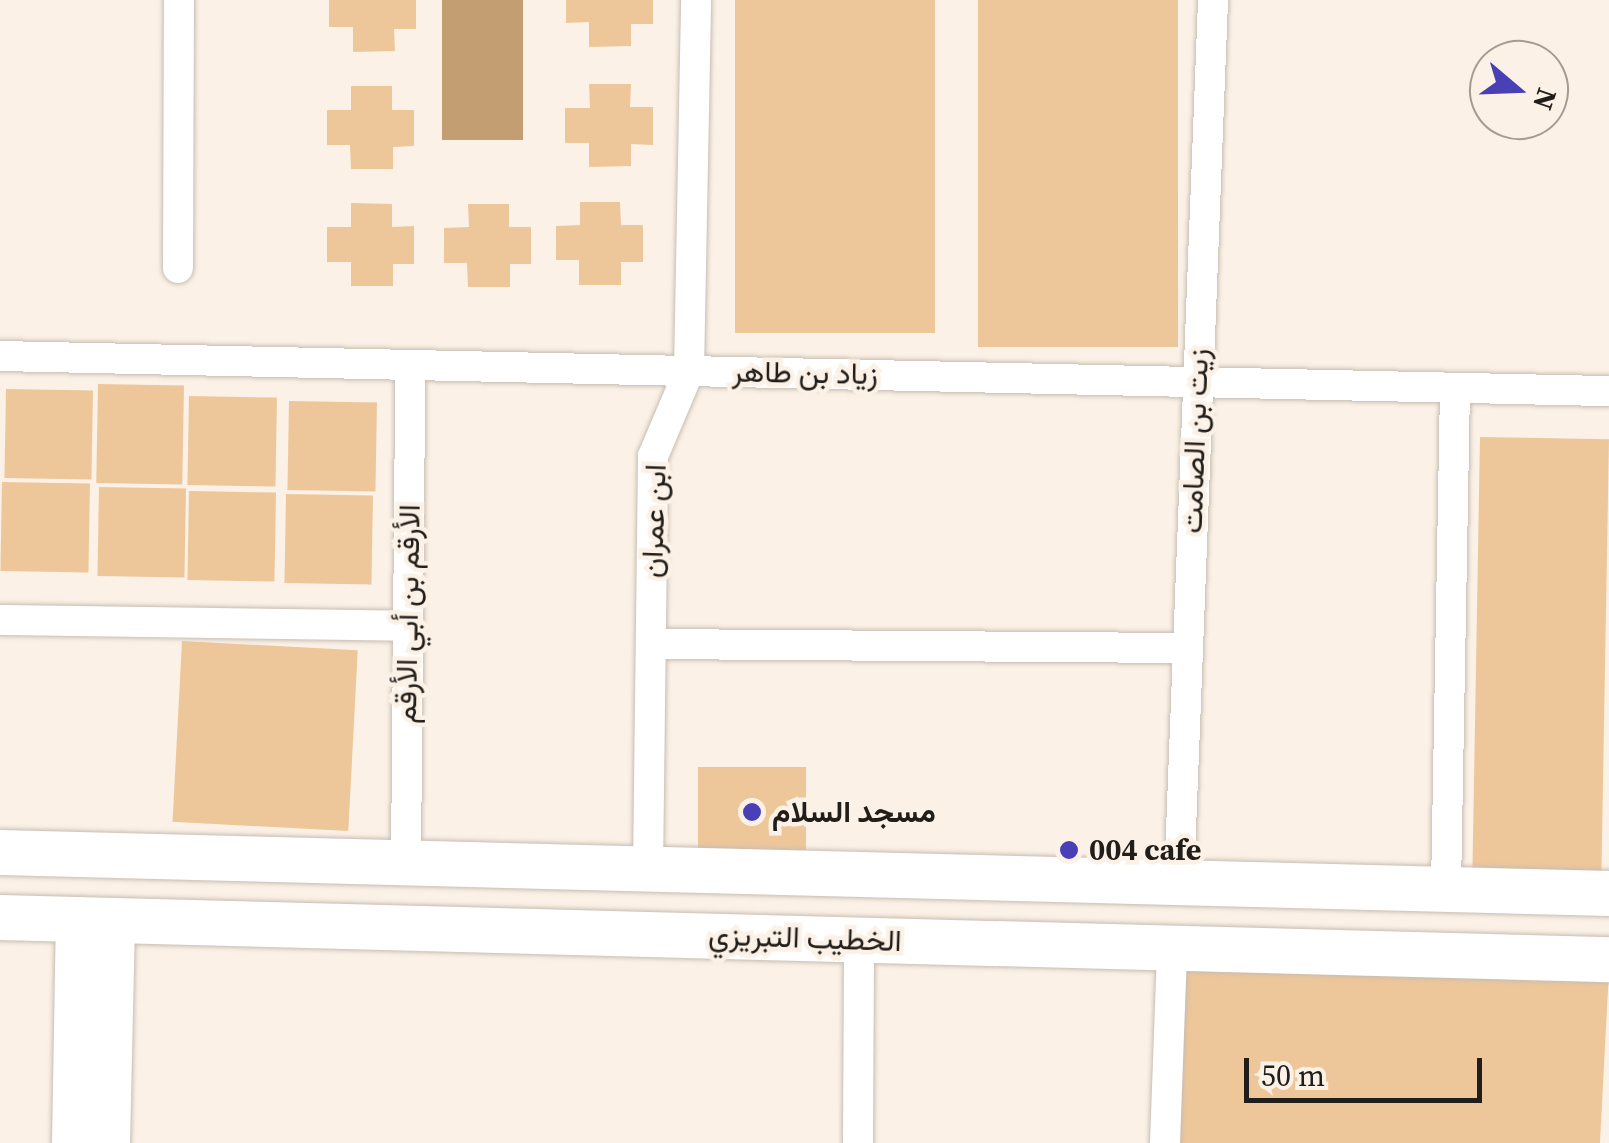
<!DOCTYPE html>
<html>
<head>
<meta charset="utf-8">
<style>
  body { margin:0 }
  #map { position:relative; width:1609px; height:1143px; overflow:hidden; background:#fbf1e6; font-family:"Source Serif 4",Vazirmatn,serif }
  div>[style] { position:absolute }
  .water>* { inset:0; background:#c39e73; transform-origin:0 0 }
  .building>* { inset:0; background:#edc79a; transform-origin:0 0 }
  .roads { filter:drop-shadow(0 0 2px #c7bdb3) drop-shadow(0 0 2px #c7bdb3) }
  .street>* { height:30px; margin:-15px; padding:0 15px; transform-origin:15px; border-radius:15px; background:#fff }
  .secondary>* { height:45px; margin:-22.5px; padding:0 22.5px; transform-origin:22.5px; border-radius:22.5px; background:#fff }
  .dots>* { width:28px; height:28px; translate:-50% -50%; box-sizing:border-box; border:5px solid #fbf1e6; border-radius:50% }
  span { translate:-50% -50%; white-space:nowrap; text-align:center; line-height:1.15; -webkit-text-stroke:9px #fbf1e6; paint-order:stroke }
  .street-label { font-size:30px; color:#211d1a }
  .poi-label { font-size:30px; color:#211d1a; font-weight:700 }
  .left { translate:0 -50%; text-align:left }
  .north { position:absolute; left:1469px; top:40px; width:100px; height:100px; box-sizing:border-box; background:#fbf1e6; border:2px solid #a49c94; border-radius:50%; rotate:109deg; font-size:28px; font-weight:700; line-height:40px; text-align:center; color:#211d1a }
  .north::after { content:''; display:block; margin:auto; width:35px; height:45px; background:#4a40b6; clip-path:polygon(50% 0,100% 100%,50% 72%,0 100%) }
  .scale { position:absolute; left:1244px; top:1058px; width:238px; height:45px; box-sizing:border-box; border:5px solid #211d1a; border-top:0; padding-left:12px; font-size:30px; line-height:35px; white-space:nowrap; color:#211d1a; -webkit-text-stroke:8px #fbf1e6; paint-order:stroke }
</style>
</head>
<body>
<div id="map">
  <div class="water">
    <div style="left:442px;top:0;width:81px;height:140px"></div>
  </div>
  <div class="building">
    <div style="clip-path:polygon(329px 0,416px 0,416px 29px,394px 29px,395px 51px,353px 52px,353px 27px,329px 27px)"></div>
    <div style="clip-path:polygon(566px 0,653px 0,653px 24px,631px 24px,631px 46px,589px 47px,589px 22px,566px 23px)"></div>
    <div style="left:735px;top:0;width:200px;height:333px"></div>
    <div style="left:978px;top:0;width:200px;height:347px"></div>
    <div style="clip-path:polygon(589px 84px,631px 84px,630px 107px,653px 107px,653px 145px,631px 144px,631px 166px,589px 167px,589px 143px,565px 143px,565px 108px,590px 108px)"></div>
    <div style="clip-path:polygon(351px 86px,392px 86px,392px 110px,414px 110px,414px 146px,393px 147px,393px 169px,351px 169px,350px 145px,327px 145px,327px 110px,351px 110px)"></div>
    <div style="clip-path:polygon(580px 202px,620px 202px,621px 225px,643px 225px,643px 262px,621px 262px,621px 285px,579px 285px,579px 260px,556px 260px,556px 226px,580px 225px)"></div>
    <div style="clip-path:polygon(351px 203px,392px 204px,392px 227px,414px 226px,414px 264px,393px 264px,393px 286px,351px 286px,351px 262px,327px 262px,327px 227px,351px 227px)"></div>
    <div style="clip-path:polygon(468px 204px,509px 204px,509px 227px,531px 227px,531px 264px,510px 264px,510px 287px,468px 287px,467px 263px,444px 263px,444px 228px,469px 227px)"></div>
    <div style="left:98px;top:384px;width:86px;height:99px;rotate:1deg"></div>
    <div style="left:6px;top:389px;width:87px;height:89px;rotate:1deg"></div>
    <div style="left:189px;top:396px;width:88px;height:89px;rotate:1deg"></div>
    <div style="left:289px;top:401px;width:88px;height:89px;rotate:1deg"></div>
    <div style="left:1480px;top:437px;width:129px;height:439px;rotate:1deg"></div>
    <div style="left:2px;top:482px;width:88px;height:89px;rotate:1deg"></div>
    <div style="left:99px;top:487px;width:87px;height:89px;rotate:1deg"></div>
    <div style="left:189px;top:491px;width:87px;height:89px;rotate:1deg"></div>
    <div style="left:286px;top:494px;width:87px;height:89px;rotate:1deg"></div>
    <div style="left:182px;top:641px;width:176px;height:181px;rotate:3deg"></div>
    <div style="left:698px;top:767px;width:108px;height:89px"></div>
    <div style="left:1185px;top:959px;width:424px;height:184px;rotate:3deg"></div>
  </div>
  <div class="roads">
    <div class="street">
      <div style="left:178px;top:268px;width:268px;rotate:-89.8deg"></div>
      <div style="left:0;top:356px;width:1609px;rotate:1.25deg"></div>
      <div style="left:0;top:620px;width:408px;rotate:0.8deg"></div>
      <div style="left:651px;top:644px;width:536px;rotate:0.43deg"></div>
      <div style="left:406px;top:862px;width:497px;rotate:-89.5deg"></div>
      <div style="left:648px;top:869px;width:413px;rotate:-89.3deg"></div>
      <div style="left:653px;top:456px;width:92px;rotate:-67deg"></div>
      <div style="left:689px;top:371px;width:371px;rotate:-88.9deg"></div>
      <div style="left:1179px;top:882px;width:883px;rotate:-87.79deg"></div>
      <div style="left:1446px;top:889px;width:501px;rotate:-88.97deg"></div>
      <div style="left:858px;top:1143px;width:203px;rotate:-89.7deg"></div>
      <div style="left:1165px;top:1143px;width:195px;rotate:-87.9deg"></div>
    </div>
    <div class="secondary">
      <div style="left:0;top:852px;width:1610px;rotate:1.46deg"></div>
      <div style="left:0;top:917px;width:1610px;rotate:1.5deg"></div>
      <div style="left:74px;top:1143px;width:224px;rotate:-89deg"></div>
      <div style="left:107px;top:1143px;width:223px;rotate:-88.7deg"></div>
    </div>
  </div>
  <div class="dots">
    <div style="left:752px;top:812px;background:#4a40b6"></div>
    <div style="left:1069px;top:850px;background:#4a40b6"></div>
  </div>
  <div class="street-label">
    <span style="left:805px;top:373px;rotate:1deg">زياد بن طاهر</span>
    <span style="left:1195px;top:441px;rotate:-88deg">زيت بن الصامت</span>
    <span style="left:654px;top:521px;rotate:-88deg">ابن عمران</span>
    <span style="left:408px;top:614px;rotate:-89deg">الأرقم بن أبي الأرقم</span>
    <span style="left:805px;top:938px;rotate:2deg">الخطيب التبريزي</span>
  </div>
  <div class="poi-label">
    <span class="left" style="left:772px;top:812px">مسجد السلام</span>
    <span class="left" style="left:1089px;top:850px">004 cafe</span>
  </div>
  <div class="north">N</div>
  <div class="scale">50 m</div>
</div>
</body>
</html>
